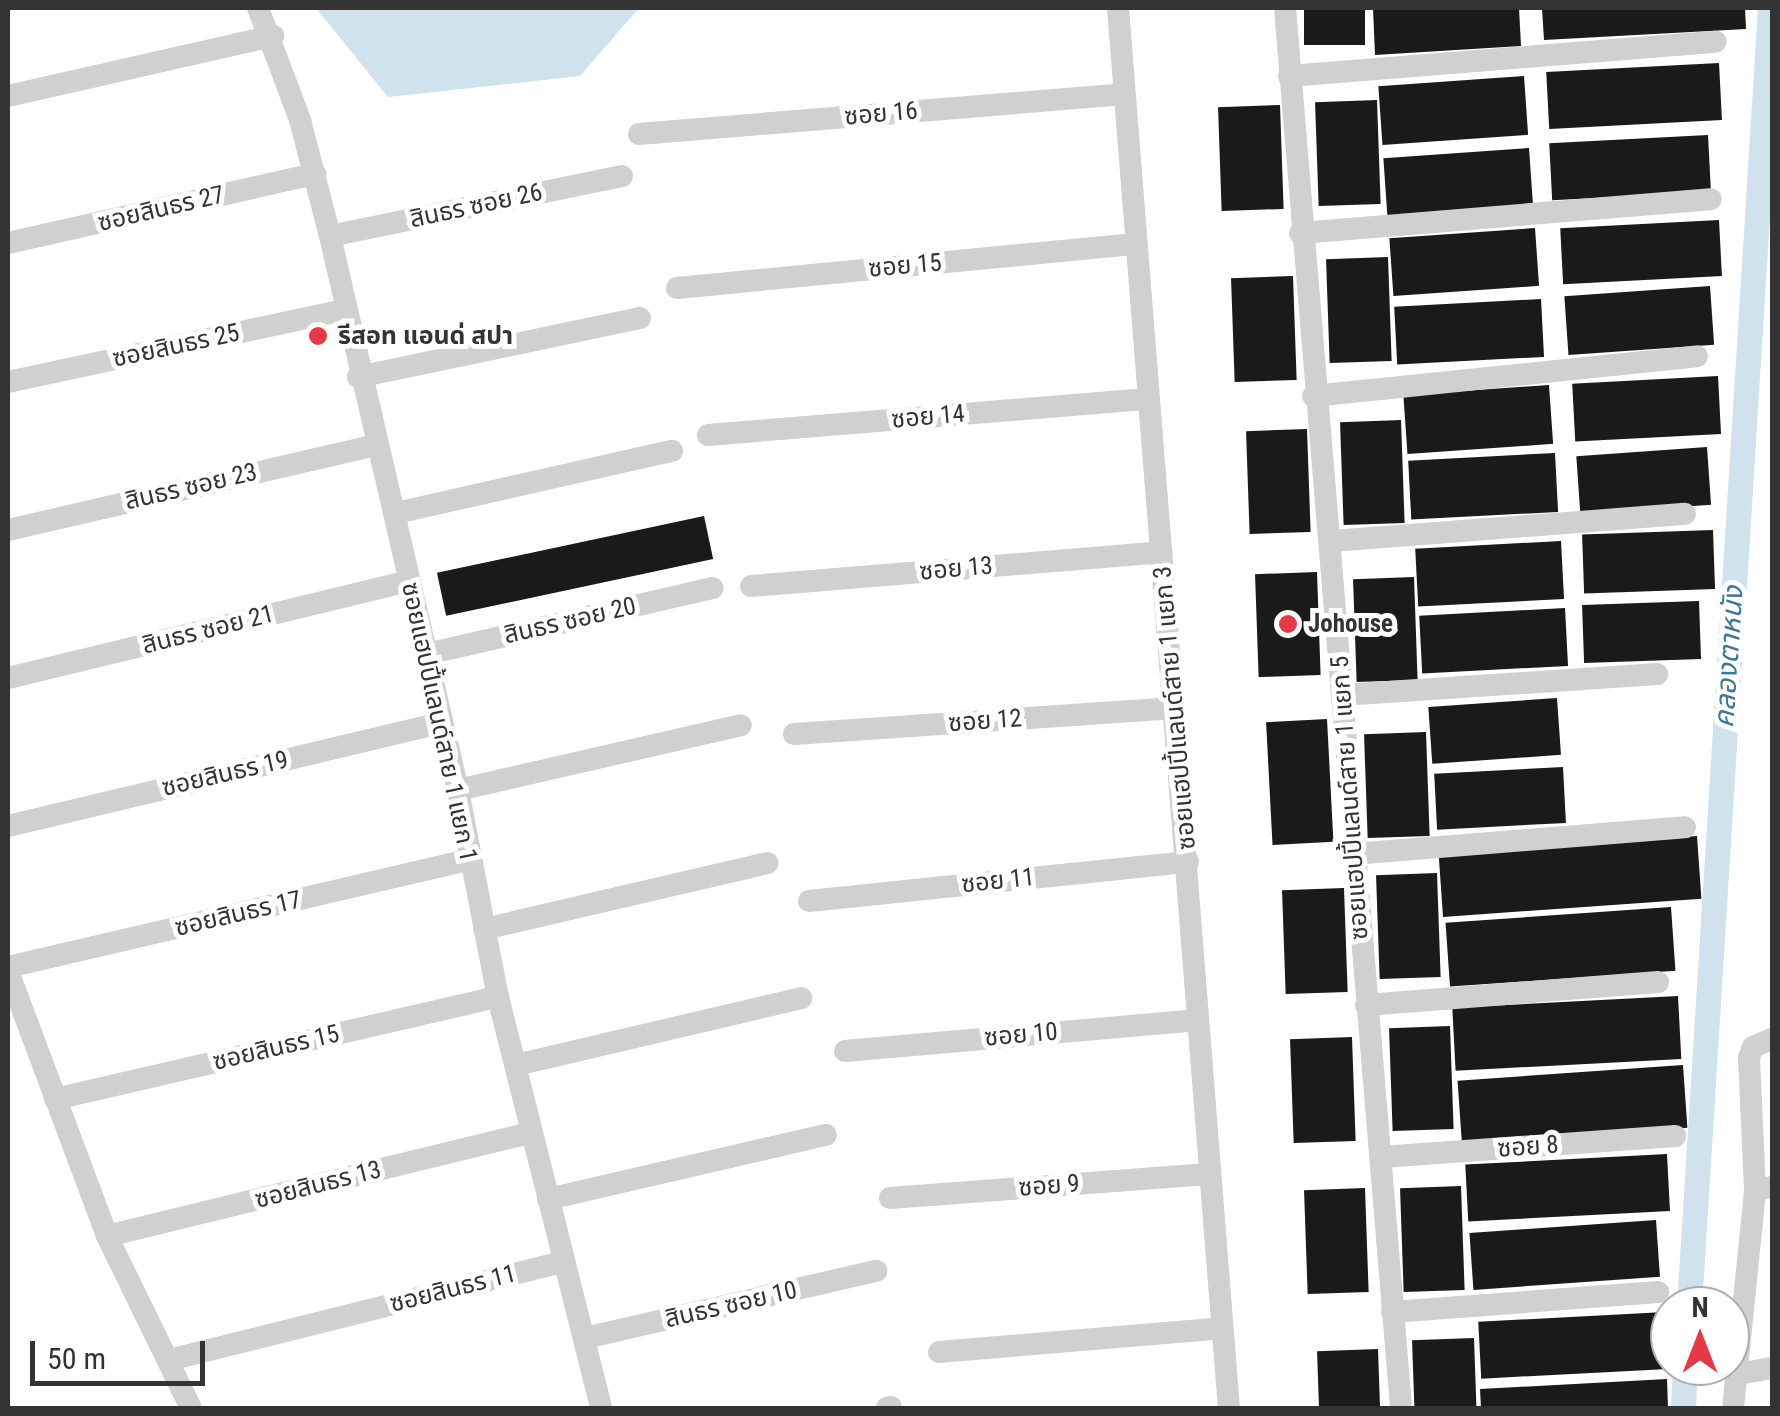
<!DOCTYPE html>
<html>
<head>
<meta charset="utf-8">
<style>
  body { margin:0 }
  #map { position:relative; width:1780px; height:1416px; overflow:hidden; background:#fff; font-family:"Roboto Condensed","Noto Sans Thai",sans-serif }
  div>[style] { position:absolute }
  .water>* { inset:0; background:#cfe2ee }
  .canal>* { height:25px; margin:-12.5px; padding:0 12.5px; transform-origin:12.5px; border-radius:12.5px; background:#cfe2ee }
  .building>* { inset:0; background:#1a1a1a; transform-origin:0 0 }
  .street>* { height:22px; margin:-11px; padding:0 11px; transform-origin:11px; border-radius:11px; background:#d0d0d0 }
  .dots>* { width:28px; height:28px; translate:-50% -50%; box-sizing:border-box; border:5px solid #fff; border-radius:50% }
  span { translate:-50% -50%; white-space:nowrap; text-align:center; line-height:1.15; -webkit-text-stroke:10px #fff; paint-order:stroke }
  .street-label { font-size:25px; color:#333 }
  .poi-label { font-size:25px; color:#333; font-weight:700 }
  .left { translate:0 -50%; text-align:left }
  .water-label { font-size:28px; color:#3f7597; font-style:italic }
  .frame { position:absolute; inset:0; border:10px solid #333; pointer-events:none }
  .north { position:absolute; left:1650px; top:1286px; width:100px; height:100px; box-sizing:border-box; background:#fff; border:2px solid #adadad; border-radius:50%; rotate:0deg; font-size:28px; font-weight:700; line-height:40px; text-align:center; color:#333 }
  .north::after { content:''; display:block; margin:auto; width:35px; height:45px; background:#e63946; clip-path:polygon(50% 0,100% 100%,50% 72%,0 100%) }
  .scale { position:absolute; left:30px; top:1341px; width:175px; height:45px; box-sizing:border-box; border:5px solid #333; border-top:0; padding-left:12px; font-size:30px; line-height:35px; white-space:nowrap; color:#333; -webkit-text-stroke:8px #fff; paint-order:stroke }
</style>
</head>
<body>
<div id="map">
  <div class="water">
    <div style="clip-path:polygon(316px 8px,639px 8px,580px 76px,388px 97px)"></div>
  </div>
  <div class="canal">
    <div style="left:1689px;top:1306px;width:1301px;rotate:-86.43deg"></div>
    <div style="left:1683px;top:1408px;width:42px;rotate:-87.3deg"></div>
  </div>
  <div class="building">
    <div style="left:1304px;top:8px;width:61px;height:37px"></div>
    <div style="clip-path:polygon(1373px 8px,1519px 8px,1521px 46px,1375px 55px)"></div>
    <div style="clip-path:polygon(1542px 8px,1745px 8px,1746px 29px,1544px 40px)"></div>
    <div style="left:1719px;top:63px;width:57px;height:173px;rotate:87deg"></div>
    <div style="left:1524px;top:76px;width:59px;height:146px;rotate:86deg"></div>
    <div style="left:1377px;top:100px;width:104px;height:62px;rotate:88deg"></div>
    <div style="left:1280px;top:105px;width:104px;height:62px;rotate:88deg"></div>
    <div style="left:1708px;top:135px;width:57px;height:159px;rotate:87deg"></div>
    <div style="left:1529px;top:148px;width:58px;height:146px;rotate:86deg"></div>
    <div style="left:1719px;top:220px;width:56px;height:159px;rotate:87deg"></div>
    <div style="left:1535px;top:228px;width:58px;height:146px;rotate:86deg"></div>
    <div style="left:1388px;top:257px;width:104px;height:62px;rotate:88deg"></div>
    <div style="left:1293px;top:276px;width:104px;height:62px;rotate:88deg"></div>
    <div style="left:1710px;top:286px;width:59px;height:146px;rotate:86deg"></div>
    <div style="left:1541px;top:299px;width:58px;height:147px;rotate:87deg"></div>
    <div style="left:1718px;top:376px;width:58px;height:146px;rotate:87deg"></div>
    <div style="left:1549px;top:385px;width:59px;height:146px;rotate:86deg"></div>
    <div style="left:1401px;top:420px;width:103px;height:61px;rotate:88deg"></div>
    <div style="left:1307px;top:429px;width:103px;height:61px;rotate:88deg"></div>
    <div style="left:1707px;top:447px;width:58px;height:131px;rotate:86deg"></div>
    <div style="left:1555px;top:453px;width:59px;height:147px;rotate:87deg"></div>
    <div style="left:704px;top:516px;width:44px;height:273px;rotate:78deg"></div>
    <div style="left:1713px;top:530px;width:59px;height:131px;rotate:88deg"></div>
    <div style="left:1561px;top:541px;width:58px;height:146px;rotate:87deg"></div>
    <div style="left:1317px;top:572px;width:103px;height:62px;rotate:88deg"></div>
    <div style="left:1414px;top:577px;width:103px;height:61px;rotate:88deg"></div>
    <div style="left:1699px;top:601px;width:58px;height:117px;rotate:88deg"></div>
    <div style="left:1565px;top:608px;width:58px;height:146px;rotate:87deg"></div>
    <div style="left:1557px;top:698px;width:57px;height:129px;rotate:86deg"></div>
    <div style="left:1327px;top:719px;width:123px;height:61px;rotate:87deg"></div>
    <div style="left:1426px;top:732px;width:104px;height:62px;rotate:88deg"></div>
    <div style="left:1563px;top:767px;width:56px;height:129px;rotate:87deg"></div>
    <div style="left:1697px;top:836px;width:63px;height:259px;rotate:86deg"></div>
    <div style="left:1437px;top:873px;width:104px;height:61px;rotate:88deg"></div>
    <div style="left:1344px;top:888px;width:104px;height:62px;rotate:88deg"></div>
    <div style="left:1671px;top:907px;width:64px;height:226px;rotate:86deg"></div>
    <div style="left:1678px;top:996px;width:63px;height:226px;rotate:87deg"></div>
    <div style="left:1450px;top:1026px;width:103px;height:61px;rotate:88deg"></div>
    <div style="left:1352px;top:1037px;width:104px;height:62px;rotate:88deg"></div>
    <div style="left:1683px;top:1065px;width:63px;height:226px;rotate:86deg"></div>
    <div style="left:1667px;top:1154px;width:57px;height:202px;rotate:87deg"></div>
    <div style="left:1461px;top:1186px;width:104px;height:61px;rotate:88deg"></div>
    <div style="left:1365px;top:1188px;width:104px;height:61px;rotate:88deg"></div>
    <div style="left:1656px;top:1220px;width:57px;height:187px;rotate:86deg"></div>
    <div style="left:1665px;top:1312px;width:57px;height:187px;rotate:87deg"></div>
    <div style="left:1474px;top:1338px;width:70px;height:62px;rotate:88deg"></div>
    <div style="left:1378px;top:1349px;width:59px;height:61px;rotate:88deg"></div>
    <div style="clip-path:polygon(1667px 1379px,1668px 1408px,1481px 1408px,1480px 1389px)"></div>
  </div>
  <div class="street">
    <div style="left:258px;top:8px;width:120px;rotate:69.4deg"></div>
    <div style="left:300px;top:120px;width:120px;rotate:75.5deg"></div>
    <div style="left:330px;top:236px;width:569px;rotate:76.99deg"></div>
    <div style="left:458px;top:790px;width:211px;rotate:79.1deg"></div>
    <div style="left:498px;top:997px;width:424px;rotate:75.9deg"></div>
    <div style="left:1118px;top:8px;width:1404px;rotate:85.47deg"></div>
    <div style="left:1285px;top:8px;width:1405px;rotate:85.26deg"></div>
    <div style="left:1289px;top:76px;width:428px;rotate:-4.6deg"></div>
    <div style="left:8px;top:96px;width:272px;rotate:-12.8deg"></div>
    <div style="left:639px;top:134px;width:487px;rotate:-4.7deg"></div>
    <div style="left:1300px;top:233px;width:412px;rotate:-4.7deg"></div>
    <div style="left:330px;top:236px;width:298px;rotate:-11.6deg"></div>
    <div style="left:8px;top:243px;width:315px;rotate:-12.7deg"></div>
    <div style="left:677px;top:288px;width:458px;rotate:-5.5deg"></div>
    <div style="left:358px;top:377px;width:288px;rotate:-11.8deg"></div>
    <div style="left:8px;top:382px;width:344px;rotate:-12.1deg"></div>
    <div style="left:1313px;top:396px;width:386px;rotate:-5.9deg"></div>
    <div style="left:708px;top:435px;width:441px;rotate:-4.7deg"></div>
    <div style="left:396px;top:513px;width:283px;rotate:-12.7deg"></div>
    <div style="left:8px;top:530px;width:377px;rotate:-13deg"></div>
    <div style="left:1332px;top:541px;width:354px;rotate:-4.4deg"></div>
    <div style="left:751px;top:586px;width:412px;rotate:-4.7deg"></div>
    <div style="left:427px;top:654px;width:293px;rotate:-13deg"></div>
    <div style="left:8px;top:678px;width:413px;rotate:-13.6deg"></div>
    <div style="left:1342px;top:695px;width:316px;rotate:-3.8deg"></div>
    <div style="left:794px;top:734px;width:382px;rotate:-3.9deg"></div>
    <div style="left:458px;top:790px;width:290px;rotate:-12.9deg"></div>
    <div style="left:8px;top:826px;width:446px;rotate:-13.4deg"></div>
    <div style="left:1353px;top:854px;width:333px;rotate:-4.6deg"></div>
    <div style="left:809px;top:901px;width:381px;rotate:-5.9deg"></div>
    <div style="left:484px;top:929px;width:291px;rotate:-13.1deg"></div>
    <div style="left:8px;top:967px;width:473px;rotate:-13.1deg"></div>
    <div style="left:8px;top:971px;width:283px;rotate:69.5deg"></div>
    <div style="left:107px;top:1236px;width:191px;rotate:64deg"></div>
    <div style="left:1366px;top:1005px;width:293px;rotate:-4.5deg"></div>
    <div style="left:1772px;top:1039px;width:21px;rotate:157deg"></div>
    <div style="left:1753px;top:1047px;width:12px;rotate:110deg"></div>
    <div style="left:1749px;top:1058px;width:132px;rotate:87.4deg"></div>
    <div style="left:1755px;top:1190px;width:17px;rotate:-10deg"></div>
    <div style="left:845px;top:1051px;width:352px;rotate:-5deg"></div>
    <div style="left:516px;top:1065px;width:293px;rotate:-13.2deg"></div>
    <div style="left:55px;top:1099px;width:455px;rotate:-13deg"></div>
    <div style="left:1381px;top:1157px;width:295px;rotate:-4.1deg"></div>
    <div style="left:890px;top:1198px;width:319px;rotate:-4.3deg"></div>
    <div style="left:548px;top:1199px;width:285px;rotate:-13deg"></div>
    <div style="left:107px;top:1236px;width:435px;rotate:-13.7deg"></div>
    <div style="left:1392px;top:1312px;width:267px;rotate:-4.3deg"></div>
    <div style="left:585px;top:1338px;width:299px;rotate:-13deg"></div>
    <div style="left:939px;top:1352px;width:284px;rotate:-4.8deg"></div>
    <div style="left:169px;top:1360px;width:405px;rotate:-14deg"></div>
    <div style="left:1738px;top:1374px;width:35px;rotate:-10deg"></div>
    <div style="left:887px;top:1408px;width:4px;rotate:-14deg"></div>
    <div style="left:1733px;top:1408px;width:219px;rotate:-84.2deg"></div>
  </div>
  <div class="dots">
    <div style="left:318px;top:336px;background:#e63946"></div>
    <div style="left:1288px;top:624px;background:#e63946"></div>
  </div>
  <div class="street-label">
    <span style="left:881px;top:114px;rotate:-5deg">ซอย 16</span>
    <span style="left:476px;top:206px;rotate:-12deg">สินธร ซอย 26</span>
    <span style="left:161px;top:209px;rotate:-13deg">ซอยสินธร 27</span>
    <span style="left:905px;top:266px;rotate:-5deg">ซอย 15</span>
    <span style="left:176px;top:346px;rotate:-12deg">ซอยสินธร 25</span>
    <span style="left:928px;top:417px;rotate:-5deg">ซอย 14</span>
    <span style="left:191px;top:487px;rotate:-13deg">สินธร ซอย 23</span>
    <span style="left:956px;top:569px;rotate:-5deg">ซอย 13</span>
    <span style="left:570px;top:621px;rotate:-13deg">สินธร ซอย 20</span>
    <span style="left:208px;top:630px;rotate:-14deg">สินธร ซอย 21</span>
    <span style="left:1175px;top:708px;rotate:-95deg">ซอยแฮปปี้แลนด์สาย 1 แยก 3</span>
    <span style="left:985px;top:721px;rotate:-4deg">ซอย 12</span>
    <span style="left:439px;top:722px;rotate:78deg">ซอยแฮปปี้แลนด์สาย 1 แยก 1</span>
    <span style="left:225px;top:774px;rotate:-13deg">ซอยสินธร 19</span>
    <span style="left:1350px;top:798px;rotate:-94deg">ซอยแฮปปี้แลนด์สาย 1 แยก 5</span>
    <span style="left:998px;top:881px;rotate:-6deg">ซอย 11</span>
    <span style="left:238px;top:914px;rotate:-13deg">ซอยสินธร 17</span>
    <span style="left:1021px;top:1035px;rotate:-5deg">ซอย 10</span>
    <span style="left:276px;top:1048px;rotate:-13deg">ซอยสินธร 15</span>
    <span style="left:1528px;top:1147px;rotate:-4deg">ซอย 8</span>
    <span style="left:318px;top:1185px;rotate:-14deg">ซอยสินธร 13</span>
    <span style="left:1049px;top:1186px;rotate:-4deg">ซอย 9</span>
    <span style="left:453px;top:1289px;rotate:-14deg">ซอยสินธร 11</span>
    <span style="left:731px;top:1305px;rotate:-13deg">สินธร ซอย 10</span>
  </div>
  <div class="poi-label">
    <span class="left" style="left:338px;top:336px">รีสอท แอนด่ สปา</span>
    <span class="left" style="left:1308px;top:624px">Johouse</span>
  </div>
  <div class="water-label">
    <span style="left:1729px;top:657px;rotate:-86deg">คลองตาหนัง</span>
  </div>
  <div class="frame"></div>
  <div class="north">N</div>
  <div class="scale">50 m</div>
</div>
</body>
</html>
